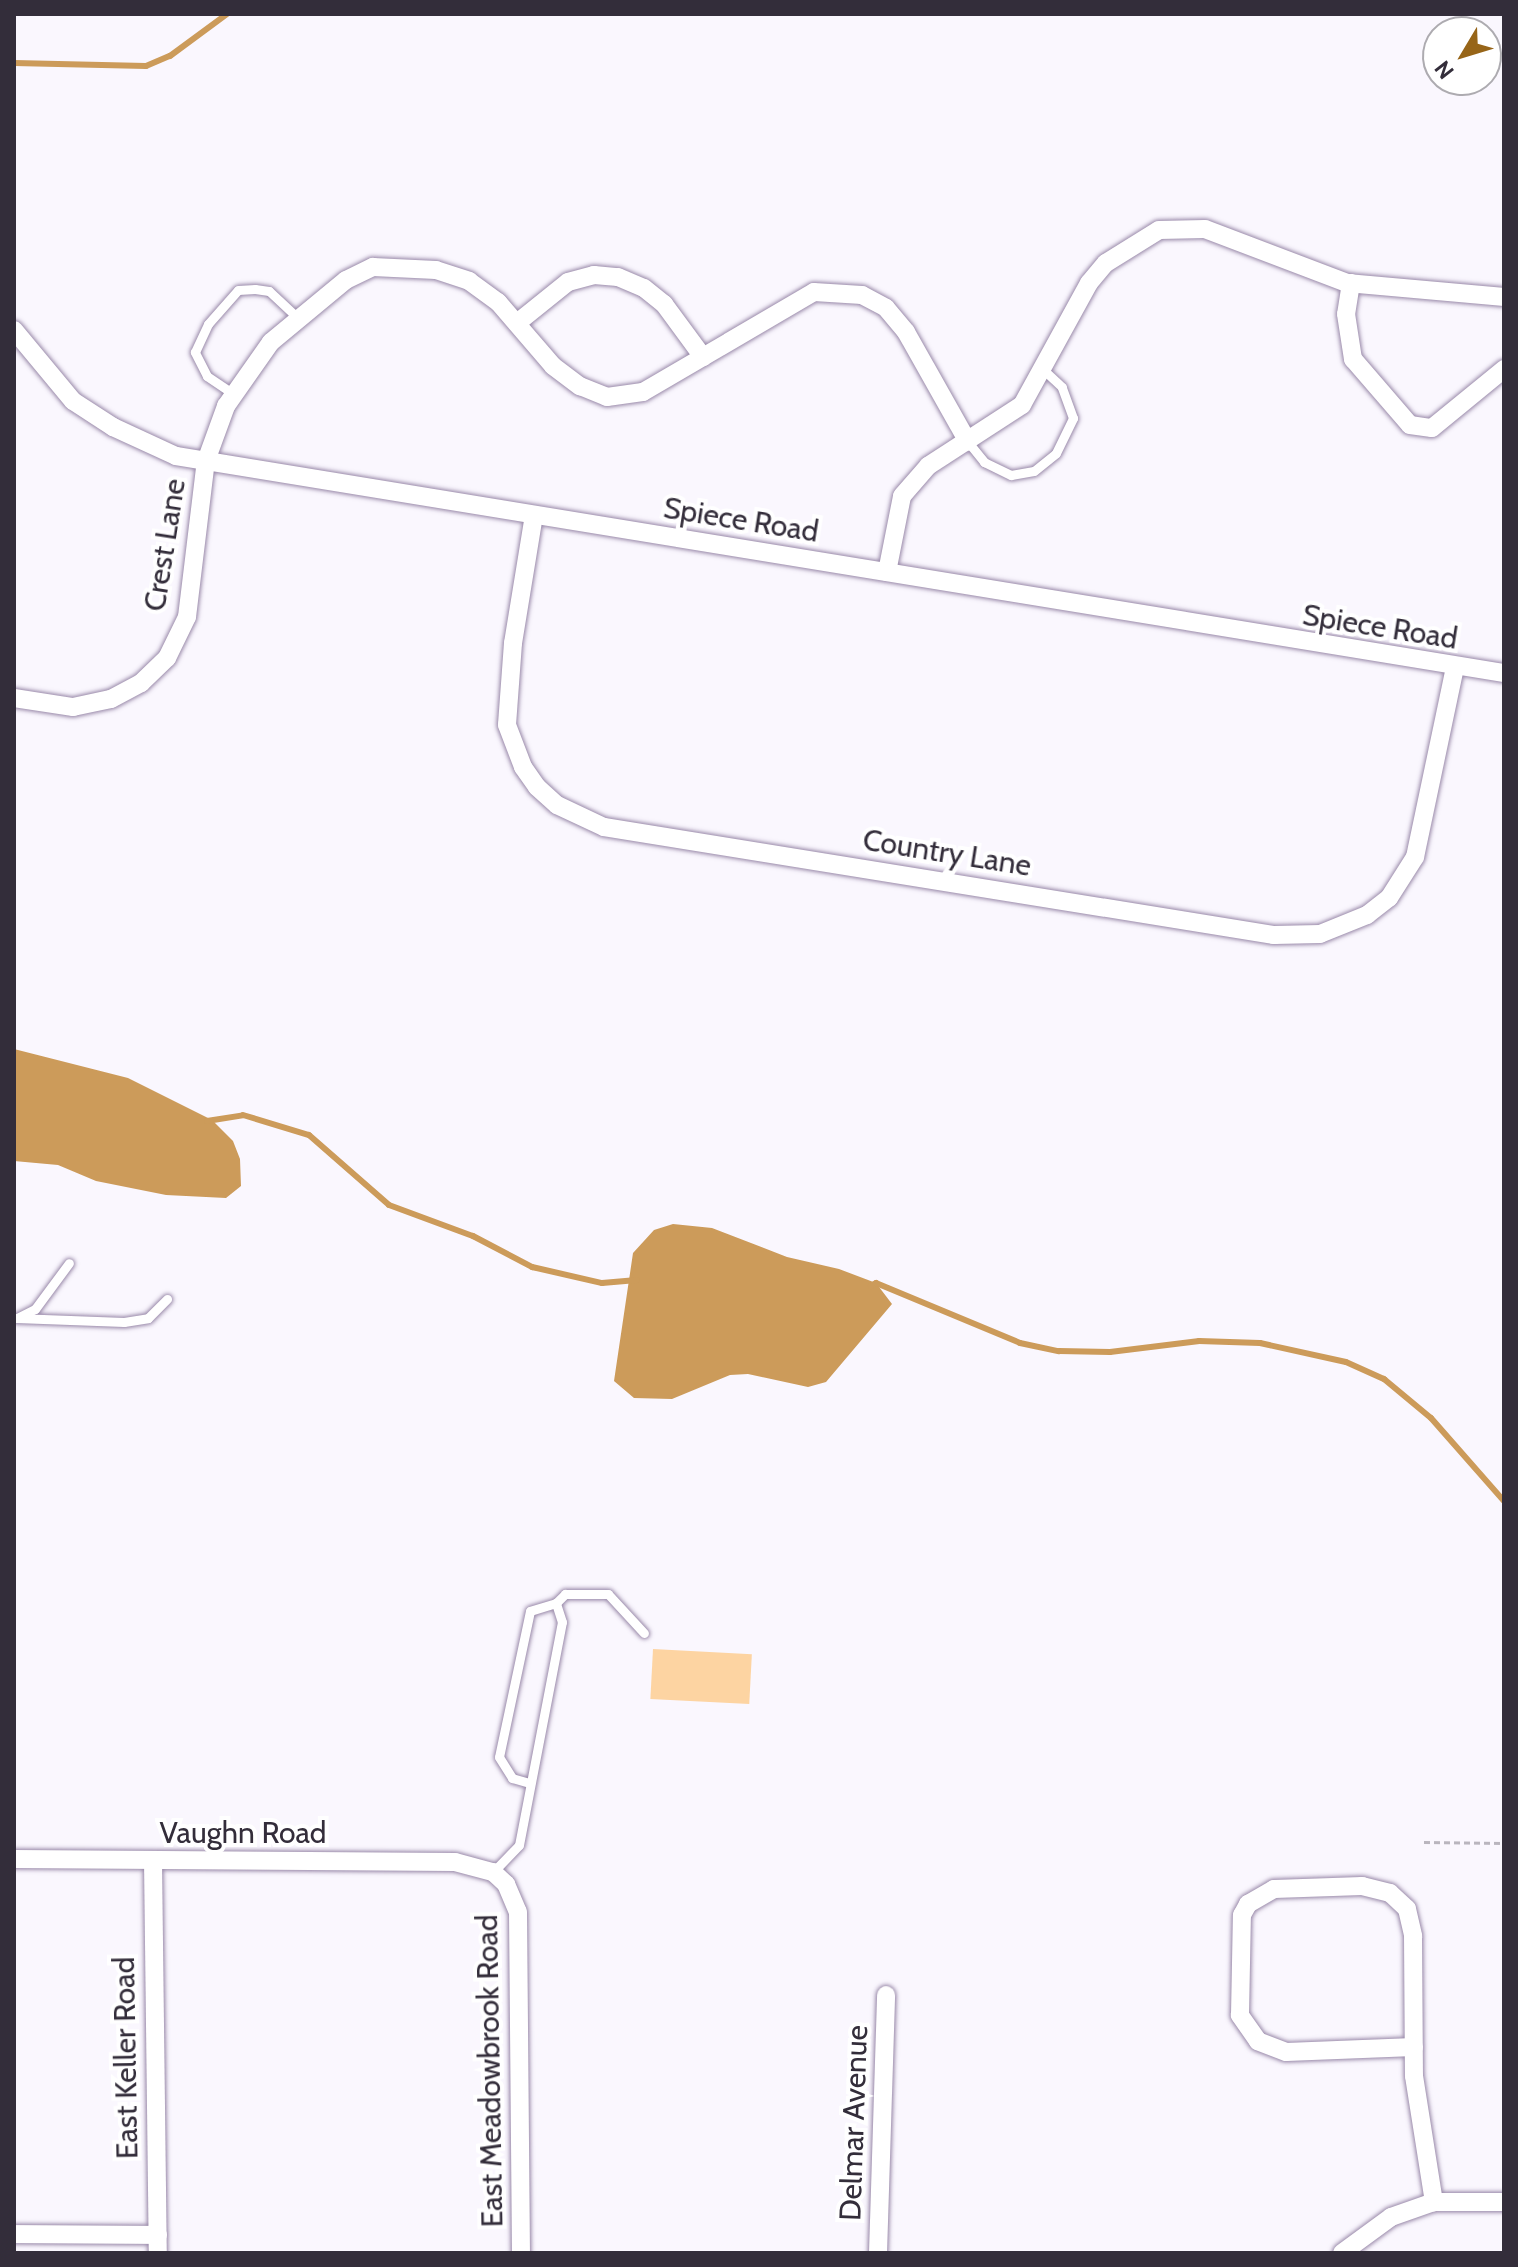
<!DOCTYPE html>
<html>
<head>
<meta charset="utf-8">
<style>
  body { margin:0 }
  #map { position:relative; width:1518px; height:2267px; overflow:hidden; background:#faf7fe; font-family:Cabin,sans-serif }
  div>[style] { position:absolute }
  .green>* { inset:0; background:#fdd4a2; transform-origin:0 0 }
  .water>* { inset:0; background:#cc9b5a }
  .stream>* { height:6px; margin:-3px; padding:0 3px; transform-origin:3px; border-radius:3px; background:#cc9b5a }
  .path>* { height:3px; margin-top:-1.5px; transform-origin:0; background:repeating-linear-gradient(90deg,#b9b5be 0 6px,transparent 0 10px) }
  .roads { filter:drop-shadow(0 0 2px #9989a9) drop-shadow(0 0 2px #9989a9) }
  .lane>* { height:9px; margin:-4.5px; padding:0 4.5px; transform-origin:4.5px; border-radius:4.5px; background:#fff }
  .street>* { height:18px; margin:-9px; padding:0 9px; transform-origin:9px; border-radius:9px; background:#fff }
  span { translate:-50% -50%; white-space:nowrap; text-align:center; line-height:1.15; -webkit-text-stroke:8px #fff; paint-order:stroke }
  .street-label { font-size:30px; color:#332d3a }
  .frame { position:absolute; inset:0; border:16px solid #332d3a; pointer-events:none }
  .north { position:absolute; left:1422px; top:16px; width:80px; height:80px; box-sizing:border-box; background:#fff; border:2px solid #adabb0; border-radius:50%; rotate:232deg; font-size:22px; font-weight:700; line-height:32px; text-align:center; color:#332d3a }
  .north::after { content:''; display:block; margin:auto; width:28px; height:36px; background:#976518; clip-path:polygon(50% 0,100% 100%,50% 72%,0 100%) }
</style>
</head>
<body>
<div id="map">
  <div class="green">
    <div style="left:653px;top:1649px;width:99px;height:50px;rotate:3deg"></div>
  </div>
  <div class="water">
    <div style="clip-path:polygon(14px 1049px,128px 1078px,212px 1120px,233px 1141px,240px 1159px,241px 1186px,226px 1198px,166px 1195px,96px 1181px,58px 1165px,14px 1161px)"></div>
    <div style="clip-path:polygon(673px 1224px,712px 1228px,787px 1257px,839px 1269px,876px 1283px,892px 1304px,826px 1382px,808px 1387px,748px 1374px,730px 1375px,672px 1399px,634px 1398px,614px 1381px,633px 1253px,654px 1230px)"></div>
  </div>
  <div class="stream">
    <div style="left:14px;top:63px;width:132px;rotate:1.3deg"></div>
    <div style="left:146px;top:66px;width:26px;rotate:-23deg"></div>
    <div style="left:170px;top:56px;width:71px;rotate:-36.4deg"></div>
    <div style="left:207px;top:1121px;width:36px;rotate:-9deg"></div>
    <div style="left:243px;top:1115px;width:69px;rotate:16.9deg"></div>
    <div style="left:309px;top:1135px;width:106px;rotate:41.2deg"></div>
    <div style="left:389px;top:1205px;width:90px;rotate:20.3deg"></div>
    <div style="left:473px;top:1236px;width:67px;rotate:27.7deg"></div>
    <div style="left:532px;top:1267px;width:72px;rotate:12.9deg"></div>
    <div style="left:602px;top:1283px;width:35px;rotate:-5deg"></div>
    <div style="left:871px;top:1286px;width:6px;rotate:-31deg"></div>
    <div style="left:876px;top:1283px;width:156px;rotate:22.6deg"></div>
    <div style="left:1020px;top:1343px;width:40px;rotate:12deg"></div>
    <div style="left:1059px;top:1351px;width:51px;rotate:1.1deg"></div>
    <div style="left:1110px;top:1352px;width:90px;rotate:-7deg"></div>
    <div style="left:1199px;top:1341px;width:61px;rotate:1.9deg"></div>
    <div style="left:1260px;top:1343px;width:88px;rotate:12.5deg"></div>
    <div style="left:1346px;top:1362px;width:42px;rotate:24.1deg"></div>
    <div style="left:1384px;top:1379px;width:61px;rotate:39.7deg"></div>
    <div style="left:1431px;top:1418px;width:111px;rotate:48.7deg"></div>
  </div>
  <div class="path">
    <div style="left:1424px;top:1842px;width:80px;rotate:0.7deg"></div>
  </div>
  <div class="roads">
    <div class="lane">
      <div style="left:235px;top:395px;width:34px;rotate:-146deg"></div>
      <div style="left:207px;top:376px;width:27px;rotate:-117deg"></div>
      <div style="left:195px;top:352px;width:31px;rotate:-65deg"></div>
      <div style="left:208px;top:324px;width:45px;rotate:-48.6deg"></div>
      <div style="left:238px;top:290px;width:17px;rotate:-3deg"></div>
      <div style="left:255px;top:289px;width:14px;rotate:8deg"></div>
      <div style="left:269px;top:291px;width:41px;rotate:43deg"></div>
      <div style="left:968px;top:442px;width:26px;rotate:51deg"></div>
      <div style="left:984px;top:462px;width:30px;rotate:26deg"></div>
      <div style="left:1011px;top:475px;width:23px;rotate:-10deg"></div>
      <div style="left:1034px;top:471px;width:28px;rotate:-39deg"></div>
      <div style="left:1056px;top:453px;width:39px;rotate:-64deg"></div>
      <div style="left:1073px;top:418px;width:33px;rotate:-110deg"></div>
      <div style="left:1062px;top:387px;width:25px;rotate:-137deg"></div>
      <div style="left:16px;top:1318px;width:108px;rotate:2.1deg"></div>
      <div style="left:124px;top:1322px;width:24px;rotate:-9deg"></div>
      <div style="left:148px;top:1318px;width:27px;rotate:-45deg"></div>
      <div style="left:17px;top:1318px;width:20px;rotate:-27deg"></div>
      <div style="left:35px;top:1309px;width:57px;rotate:-53.5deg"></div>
      <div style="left:556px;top:1603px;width:13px;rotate:-45deg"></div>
      <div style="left:565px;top:1594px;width:43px"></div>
      <div style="left:608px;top:1594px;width:53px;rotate:47.3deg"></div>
      <div style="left:493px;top:1872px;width:37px;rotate:-46deg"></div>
      <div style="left:519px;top:1845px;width:227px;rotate:-79.1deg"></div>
      <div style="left:562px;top:1622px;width:20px;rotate:-108deg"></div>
      <div style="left:556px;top:1603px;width:27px;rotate:163deg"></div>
      <div style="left:530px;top:1611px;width:149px;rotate:102deg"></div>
      <div style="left:499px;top:1757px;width:25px;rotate:58deg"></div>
      <div style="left:512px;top:1778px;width:19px;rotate:16deg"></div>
    </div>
    <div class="street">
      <div style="left:1351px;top:283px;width:31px;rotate:99deg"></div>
      <div style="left:1346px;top:314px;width:46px;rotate:81.2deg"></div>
      <div style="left:1353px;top:359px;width:87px;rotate:49.2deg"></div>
      <div style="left:1410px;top:425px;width:22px;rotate:8deg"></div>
      <div style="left:1432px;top:428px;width:93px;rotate:-39.3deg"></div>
      <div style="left:517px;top:323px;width:65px;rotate:-38.8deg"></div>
      <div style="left:568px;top:282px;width:27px;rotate:-15deg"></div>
      <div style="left:594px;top:275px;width:24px;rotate:5deg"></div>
      <div style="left:618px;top:277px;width:28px;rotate:23deg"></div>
      <div style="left:644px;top:288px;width:26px;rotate:39deg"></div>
      <div style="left:664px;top:304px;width:66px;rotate:53.7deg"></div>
      <div style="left:14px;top:330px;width:92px;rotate:50.3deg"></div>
      <div style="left:73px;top:401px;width:48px;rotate:33deg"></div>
      <div style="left:113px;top:427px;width:69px;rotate:24.7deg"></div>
      <div style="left:176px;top:456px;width:1346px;rotate:9.28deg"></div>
      <div style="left:534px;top:515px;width:130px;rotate:99.3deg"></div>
      <div style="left:513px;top:643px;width:82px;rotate:94.2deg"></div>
      <div style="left:507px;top:725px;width:45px;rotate:69.1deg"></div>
      <div style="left:523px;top:767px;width:24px;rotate:55deg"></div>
      <div style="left:537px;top:787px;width:27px;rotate:42deg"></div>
      <div style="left:557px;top:805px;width:52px;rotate:25.1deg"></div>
      <div style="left:604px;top:827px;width:679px;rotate:9.16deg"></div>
      <div style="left:1274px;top:935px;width:46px;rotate:-1.2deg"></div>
      <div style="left:1320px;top:934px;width:51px;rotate:-22deg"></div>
      <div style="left:1367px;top:915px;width:28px;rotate:-38deg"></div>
      <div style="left:1389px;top:898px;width:49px;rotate:-57.6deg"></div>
      <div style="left:1415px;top:857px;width:194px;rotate:-78.1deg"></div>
      <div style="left:887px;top:572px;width:77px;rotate:-78.8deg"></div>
      <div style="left:902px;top:496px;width:40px;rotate:-49deg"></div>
      <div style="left:928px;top:466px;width:112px;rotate:-33deg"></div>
      <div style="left:1022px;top:405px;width:139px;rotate:-61.2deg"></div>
      <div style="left:1089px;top:283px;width:26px;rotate:-50deg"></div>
      <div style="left:1106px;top:263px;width:62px;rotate:-31.9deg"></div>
      <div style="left:1159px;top:230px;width:46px;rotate:-1.2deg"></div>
      <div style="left:1205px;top:229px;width:152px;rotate:20.8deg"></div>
      <div style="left:1347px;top:283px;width:158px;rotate:5.1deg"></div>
      <div style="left:14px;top:698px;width:60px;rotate:8.7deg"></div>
      <div style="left:73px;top:707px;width:39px;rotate:-12deg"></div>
      <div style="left:111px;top:699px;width:34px;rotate:-28deg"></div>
      <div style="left:141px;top:683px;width:36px;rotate:-44deg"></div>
      <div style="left:167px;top:658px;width:46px;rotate:-64deg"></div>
      <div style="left:187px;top:617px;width:157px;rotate:-83.1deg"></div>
      <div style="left:206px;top:461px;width:59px;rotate:-70deg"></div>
      <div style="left:226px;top:406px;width:78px;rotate:-54.9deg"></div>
      <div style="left:271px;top:342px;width:97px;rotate:-39.6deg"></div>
      <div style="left:346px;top:280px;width:30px;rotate:-26deg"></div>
      <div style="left:373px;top:267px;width:63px;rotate:2.7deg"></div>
      <div style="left:436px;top:270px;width:35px;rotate:18deg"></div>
      <div style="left:469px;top:281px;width:36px;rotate:36deg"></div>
      <div style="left:498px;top:302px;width:84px;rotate:49.3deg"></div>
      <div style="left:553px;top:366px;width:34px;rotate:37deg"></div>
      <div style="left:580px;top:386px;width:29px;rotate:22deg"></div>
      <div style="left:607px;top:397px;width:36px;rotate:-8deg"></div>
      <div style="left:643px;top:392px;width:198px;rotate:-30.3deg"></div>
      <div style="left:814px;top:292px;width:48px;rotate:3.6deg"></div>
      <div style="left:862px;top:295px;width:27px;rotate:28deg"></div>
      <div style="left:886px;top:308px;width:31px;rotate:50deg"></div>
      <div style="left:906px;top:332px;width:126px;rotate:60.6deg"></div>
      <div style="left:14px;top:1859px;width:441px;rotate:0.4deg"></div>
      <div style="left:455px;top:1862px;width:39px;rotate:15deg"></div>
      <div style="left:493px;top:1872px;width:18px;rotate:43deg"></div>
      <div style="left:506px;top:1884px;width:30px;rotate:67deg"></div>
      <div style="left:518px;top:1912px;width:341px;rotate:89.5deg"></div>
      <div style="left:153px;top:1861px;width:392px;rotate:89.3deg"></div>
      <div style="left:1414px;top:2047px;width:128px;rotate:177.8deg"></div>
      <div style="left:1286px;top:2052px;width:30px;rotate:-159deg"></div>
      <div style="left:1258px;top:2041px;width:32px;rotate:-125deg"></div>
      <div style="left:1240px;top:2015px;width:100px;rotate:-88.9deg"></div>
      <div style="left:1242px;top:1915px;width:13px;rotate:-61deg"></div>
      <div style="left:1248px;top:1904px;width:30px;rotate:-30deg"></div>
      <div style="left:1274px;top:1889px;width:88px;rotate:-2deg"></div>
      <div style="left:1362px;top:1886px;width:29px;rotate:14deg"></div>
      <div style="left:1390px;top:1893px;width:23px;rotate:43deg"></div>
      <div style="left:1407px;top:1909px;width:28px;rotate:77deg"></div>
      <div style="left:1413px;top:1936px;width:140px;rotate:89.6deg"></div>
      <div style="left:1414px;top:2076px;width:128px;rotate:81deg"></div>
      <div style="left:14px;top:2234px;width:144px;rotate:0.4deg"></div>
      <div style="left:878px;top:2253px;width:258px;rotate:-88.2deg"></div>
      <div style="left:1342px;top:2253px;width:61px;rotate:-36.3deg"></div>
      <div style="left:1391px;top:2217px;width:46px;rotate:-19.2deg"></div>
      <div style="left:1434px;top:2202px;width:70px"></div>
    </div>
  </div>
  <div class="street-label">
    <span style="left:741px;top:520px;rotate:9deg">Spiece Road</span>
    <span style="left:165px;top:545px;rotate:-81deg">Crest Lane</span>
    <span style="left:1380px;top:627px;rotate:9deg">Spiece Road</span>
    <span style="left:947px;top:853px;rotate:9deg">Country Lane</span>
    <span style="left:243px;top:1833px">Vaughn Road</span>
    <span style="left:126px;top:2058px;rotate:-91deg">East Keller Road</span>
    <span style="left:490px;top:2071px;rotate:-91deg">East Meadowbrook Road</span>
    <span style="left:854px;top:2123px;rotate:-88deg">Delmar Avenue</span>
  </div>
  <div class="frame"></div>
  <div class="north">N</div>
</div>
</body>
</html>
